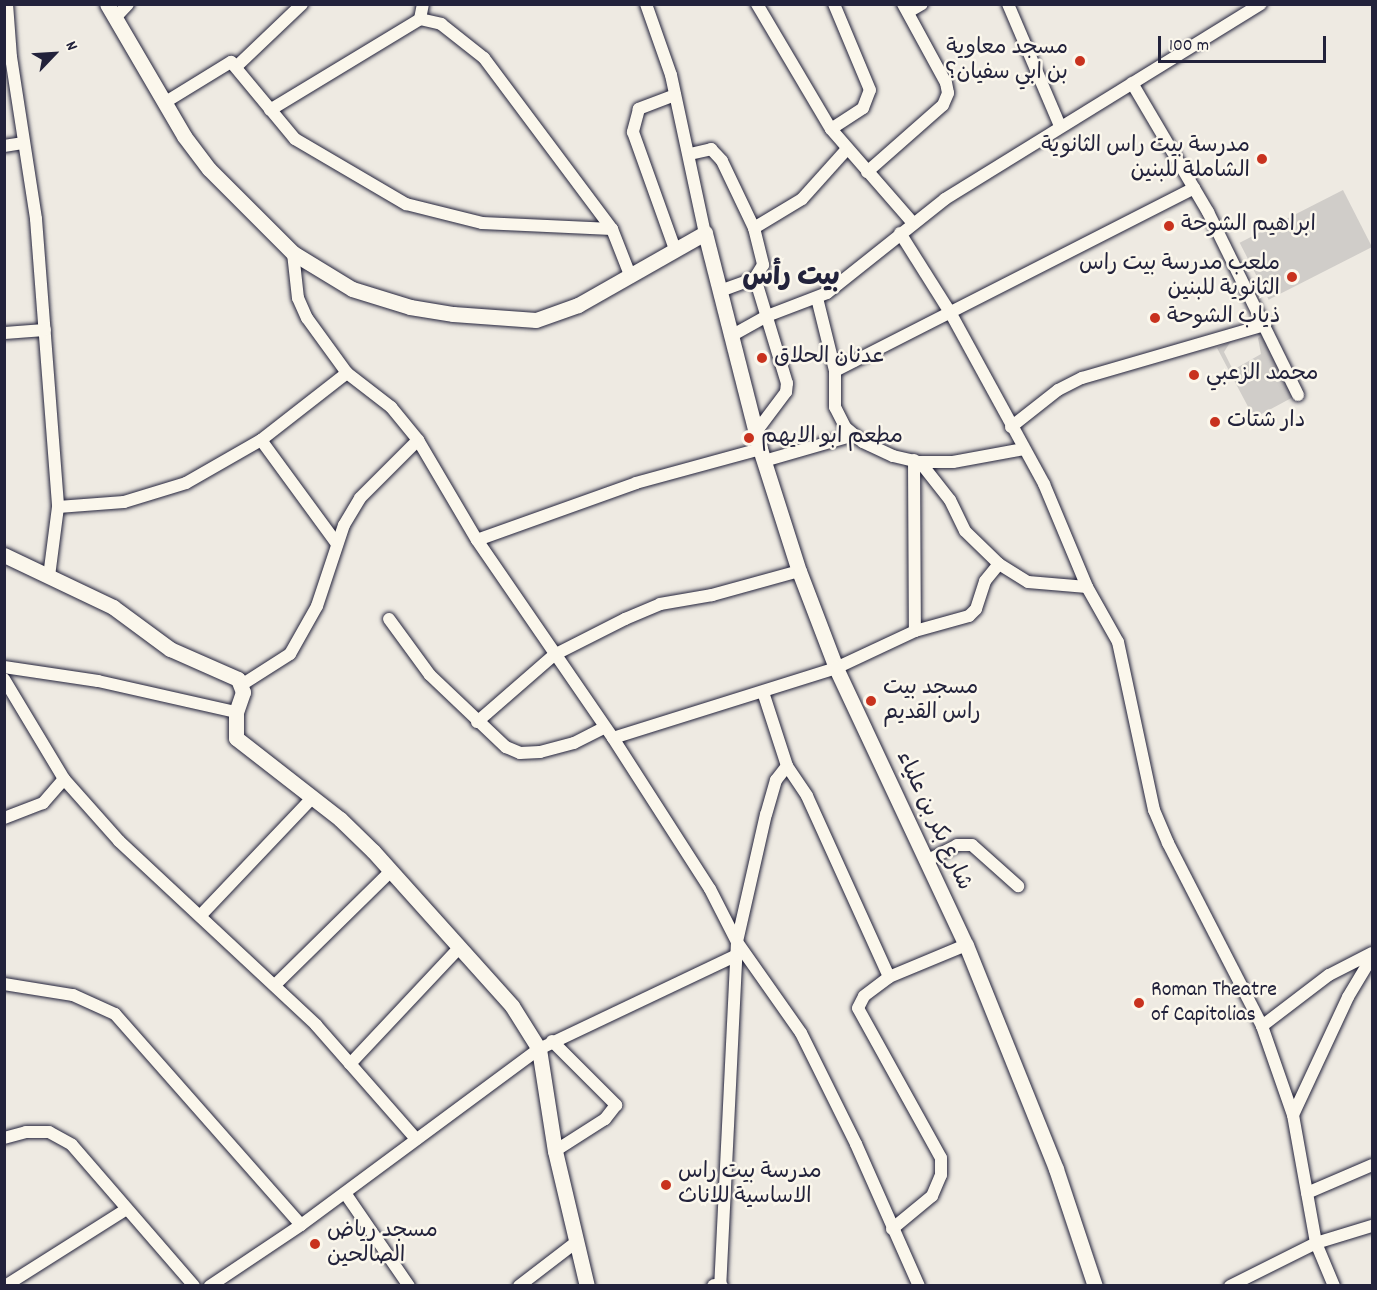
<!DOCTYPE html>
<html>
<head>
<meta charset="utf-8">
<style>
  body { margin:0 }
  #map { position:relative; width:1377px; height:1290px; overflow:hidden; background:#eeeae2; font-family:Dekko,"Playpen Sans Arabic",sans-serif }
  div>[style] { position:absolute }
  .green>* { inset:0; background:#d0cdc9; transform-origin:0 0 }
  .roads { filter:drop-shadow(0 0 2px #22223b) drop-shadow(0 0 2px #22223b) }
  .minor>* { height:12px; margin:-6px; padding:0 6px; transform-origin:6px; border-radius:6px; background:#fbf7ec }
  .tertiary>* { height:15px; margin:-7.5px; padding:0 7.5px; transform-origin:7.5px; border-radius:7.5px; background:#fbf7ec }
  .dots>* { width:16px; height:16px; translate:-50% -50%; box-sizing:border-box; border:3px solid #fbf7ec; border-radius:50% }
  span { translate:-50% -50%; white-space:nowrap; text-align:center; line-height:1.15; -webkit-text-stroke:5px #fbf7ec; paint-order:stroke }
  .poi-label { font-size:22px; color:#22223b }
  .right { translate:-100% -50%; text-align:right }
  .left { translate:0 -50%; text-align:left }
  .street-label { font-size:22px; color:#22223b }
  .district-label { font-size:28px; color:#22223b; font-weight:700 }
  .frame { position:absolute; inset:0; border:6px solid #22223b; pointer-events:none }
  .north { position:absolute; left:24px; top:24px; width:60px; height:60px; -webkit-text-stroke:4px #fbf7ec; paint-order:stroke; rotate:65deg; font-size:16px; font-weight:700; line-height:24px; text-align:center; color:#22223b }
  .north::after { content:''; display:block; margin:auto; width:21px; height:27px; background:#22223b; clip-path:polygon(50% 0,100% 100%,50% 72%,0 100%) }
  .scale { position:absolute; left:1158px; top:36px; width:168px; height:27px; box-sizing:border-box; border:3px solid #22223b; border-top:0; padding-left:8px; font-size:18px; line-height:21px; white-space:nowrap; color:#22223b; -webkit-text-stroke:4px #fbf7ec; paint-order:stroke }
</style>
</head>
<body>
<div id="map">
  <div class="green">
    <div style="left:1343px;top:190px;width:64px;height:116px;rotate:63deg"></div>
    <div style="clip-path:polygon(1265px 334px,1297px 395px,1254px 418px,1217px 348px,1231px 341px,1224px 352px,1233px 370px,1261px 354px,1258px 338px)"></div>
  </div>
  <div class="roads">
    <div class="minor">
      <div style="left:7px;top:4px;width:53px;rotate:85.7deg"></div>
      <div style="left:11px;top:57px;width:164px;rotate:81.2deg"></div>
      <div style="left:36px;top:219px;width:289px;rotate:85.6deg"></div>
      <div style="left:58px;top:507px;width:70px;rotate:97.4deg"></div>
      <div style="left:646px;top:4px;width:75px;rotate:70.6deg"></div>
      <div style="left:671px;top:75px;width:162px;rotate:77.9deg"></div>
      <div style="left:757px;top:4px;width:145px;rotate:59.4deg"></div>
      <div style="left:831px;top:129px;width:123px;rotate:48.9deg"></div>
      <div style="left:1008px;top:4px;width:133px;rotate:66.9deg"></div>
      <div style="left:908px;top:12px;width:16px;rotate:-30deg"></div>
      <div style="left:115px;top:18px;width:19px;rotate:-47deg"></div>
      <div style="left:420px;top:19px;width:22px;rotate:13deg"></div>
      <div style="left:441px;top:24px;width:55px;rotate:38.3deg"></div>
      <div style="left:484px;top:58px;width:214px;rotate:53.2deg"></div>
      <div style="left:612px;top:229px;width:49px;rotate:68.6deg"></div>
      <div style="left:237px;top:66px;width:90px;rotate:-43.6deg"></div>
      <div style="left:1132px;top:83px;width:150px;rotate:59.5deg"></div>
      <div style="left:1208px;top:212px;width:204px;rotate:63.8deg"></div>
      <div style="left:675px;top:95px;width:39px;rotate:159deg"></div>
      <div style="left:639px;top:109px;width:24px;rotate:105deg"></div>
      <div style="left:633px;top:132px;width:124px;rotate:70.3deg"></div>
      <div style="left:164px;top:103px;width:79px;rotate:-31.5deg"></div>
      <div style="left:231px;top:62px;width:100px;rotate:50.3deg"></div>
      <div style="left:295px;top:139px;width:129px;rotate:30.4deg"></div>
      <div style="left:406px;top:204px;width:78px;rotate:14deg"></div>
      <div style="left:482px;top:223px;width:130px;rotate:2.6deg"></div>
      <div style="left:270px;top:110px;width:175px;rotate:-31.2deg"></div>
      <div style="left:420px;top:19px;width:15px;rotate:-79deg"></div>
      <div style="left:831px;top:129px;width:38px;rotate:-33deg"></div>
      <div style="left:863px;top:108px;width:19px;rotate:-69deg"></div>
      <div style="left:870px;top:90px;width:93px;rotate:-112.7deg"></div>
      <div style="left:4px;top:146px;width:20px;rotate:-9deg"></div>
      <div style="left:690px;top:154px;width:22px;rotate:-13deg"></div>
      <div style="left:711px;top:149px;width:16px;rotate:47deg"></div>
      <div style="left:722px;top:161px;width:74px;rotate:64.5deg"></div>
      <div style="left:754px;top:228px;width:38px;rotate:76deg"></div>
      <div style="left:763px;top:265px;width:15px;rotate:122deg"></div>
      <div style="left:867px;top:172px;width:101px;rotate:-41.4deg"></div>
      <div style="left:943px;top:105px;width:13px;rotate:-67deg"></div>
      <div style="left:948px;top:93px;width:10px;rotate:-101deg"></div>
      <div style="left:946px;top:83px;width:90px;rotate:-118.6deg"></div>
      <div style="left:754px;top:228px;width:56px;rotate:-31.1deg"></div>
      <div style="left:802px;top:199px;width:66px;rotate:-48.1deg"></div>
      <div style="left:900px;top:233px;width:96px;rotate:57.8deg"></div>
      <div style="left:951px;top:314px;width:194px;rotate:61.3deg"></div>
      <div style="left:1044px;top:484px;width:112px;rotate:67.3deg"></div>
      <div style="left:1087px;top:587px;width:63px;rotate:60.6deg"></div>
      <div style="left:1118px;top:642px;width:172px;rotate:77.9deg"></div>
      <div style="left:1154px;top:810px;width:36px;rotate:67deg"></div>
      <div style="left:1168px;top:843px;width:206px;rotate:62.8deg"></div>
      <div style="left:1262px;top:1026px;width:94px;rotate:70.8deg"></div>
      <div style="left:1293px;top:1115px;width:130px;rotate:79.8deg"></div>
      <div style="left:1316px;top:1243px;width:47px;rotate:67.3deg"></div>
      <div style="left:293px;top:253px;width:45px;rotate:83.7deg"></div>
      <div style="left:298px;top:298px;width:22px;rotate:66deg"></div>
      <div style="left:307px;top:318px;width:68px;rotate:54deg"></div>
      <div style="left:347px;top:373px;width:56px;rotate:37.7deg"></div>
      <div style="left:391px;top:407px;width:43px;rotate:50.7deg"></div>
      <div style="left:418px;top:440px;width:116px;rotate:59.5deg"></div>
      <div style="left:477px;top:540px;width:240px;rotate:55.5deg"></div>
      <div style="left:613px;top:738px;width:179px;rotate:57.3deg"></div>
      <div style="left:710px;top:889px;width:59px;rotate:63deg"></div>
      <div style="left:737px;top:942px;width:342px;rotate:92.8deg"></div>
      <div style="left:720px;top:291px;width:37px;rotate:-20deg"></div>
      <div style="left:755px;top:278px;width:110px;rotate:73.1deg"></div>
      <div style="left:787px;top:383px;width:9px;rotate:96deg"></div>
      <div style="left:786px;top:392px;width:50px;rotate:126.9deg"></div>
      <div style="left:817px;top:298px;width:75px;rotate:76.1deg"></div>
      <div style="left:835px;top:371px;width:36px;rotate:90deg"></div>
      <div style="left:835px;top:407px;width:22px;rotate:63deg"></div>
      <div style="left:845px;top:427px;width:23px;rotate:40deg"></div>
      <div style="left:863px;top:442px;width:33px;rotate:25deg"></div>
      <div style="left:893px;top:456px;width:28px;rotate:13deg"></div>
      <div style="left:920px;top:462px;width:48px;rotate:51.7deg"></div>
      <div style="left:950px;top:500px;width:34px;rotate:64deg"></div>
      <div style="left:965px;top:531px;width:47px;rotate:44.1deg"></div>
      <div style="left:999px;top:564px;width:34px;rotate:32deg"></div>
      <div style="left:1028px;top:582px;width:59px;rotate:4.8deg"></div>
      <div style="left:4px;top:333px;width:41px;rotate:-4.2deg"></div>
      <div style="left:731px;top:336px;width:41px;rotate:-29.1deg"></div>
      <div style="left:767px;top:316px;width:64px;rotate:-21deg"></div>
      <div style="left:827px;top:293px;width:151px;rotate:-38.5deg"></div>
      <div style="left:945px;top:199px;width:371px;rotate:-31.7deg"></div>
      <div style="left:835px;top:371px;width:403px;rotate:-27deg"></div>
      <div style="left:1011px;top:427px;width:60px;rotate:-38.2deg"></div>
      <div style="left:1058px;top:390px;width:27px;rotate:-27deg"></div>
      <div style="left:1082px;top:378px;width:191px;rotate:-16.2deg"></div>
      <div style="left:261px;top:440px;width:129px;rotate:53.8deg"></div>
      <div style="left:914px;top:460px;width:171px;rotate:89.7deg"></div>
      <div style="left:764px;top:461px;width:94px;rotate:-16.1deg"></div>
      <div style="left:920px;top:462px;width:33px"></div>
      <div style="left:953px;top:462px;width:72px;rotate:-10.4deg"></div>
      <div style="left:58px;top:507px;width:66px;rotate:-4.3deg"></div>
      <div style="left:124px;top:502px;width:65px;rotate:-17deg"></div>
      <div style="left:186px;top:483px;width:86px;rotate:-29.8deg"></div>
      <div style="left:261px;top:440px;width:109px;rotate:-37.9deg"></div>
      <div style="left:477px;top:540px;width:169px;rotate:-19.7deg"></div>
      <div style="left:636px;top:483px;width:129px;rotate:-15.3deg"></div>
      <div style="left:389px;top:619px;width:69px;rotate:53.8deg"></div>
      <div style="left:430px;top:675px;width:105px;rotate:43.5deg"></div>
      <div style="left:506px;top:747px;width:15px;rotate:23deg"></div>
      <div style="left:520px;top:753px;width:20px;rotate:-3deg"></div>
      <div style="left:540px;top:752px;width:35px;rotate:-15deg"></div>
      <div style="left:574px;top:743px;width:34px;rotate:-27deg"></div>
      <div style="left:4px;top:667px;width:95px;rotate:8.5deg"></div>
      <div style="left:98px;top:681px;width:141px;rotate:12.7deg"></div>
      <div style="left:4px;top:679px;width:117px;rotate:59deg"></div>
      <div style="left:64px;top:779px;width:32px;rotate:131deg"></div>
      <div style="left:43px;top:803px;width:42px;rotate:159deg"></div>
      <div style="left:243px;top:684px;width:56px;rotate:-32.6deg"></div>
      <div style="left:290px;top:654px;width:55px;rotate:-60.6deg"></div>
      <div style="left:317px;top:606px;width:85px;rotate:-71.6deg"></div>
      <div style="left:344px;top:525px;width:31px;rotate:-59deg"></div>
      <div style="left:360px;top:498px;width:82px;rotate:-45deg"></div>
      <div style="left:763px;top:692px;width:78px;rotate:72deg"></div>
      <div style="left:787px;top:766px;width:36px;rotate:56deg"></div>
      <div style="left:807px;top:796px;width:199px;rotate:65.6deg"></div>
      <div style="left:477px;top:722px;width:102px;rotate:-41deg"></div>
      <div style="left:554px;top:655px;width:80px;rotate:-26.9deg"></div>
      <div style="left:625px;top:619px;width:38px;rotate:-23deg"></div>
      <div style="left:660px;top:604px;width:53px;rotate:-9.8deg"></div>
      <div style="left:712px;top:595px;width:90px;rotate:-15.4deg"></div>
      <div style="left:613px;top:738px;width:234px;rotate:-17.4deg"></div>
      <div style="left:836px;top:668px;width:87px;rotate:-25.1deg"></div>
      <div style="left:915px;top:631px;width:56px;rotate:-15.5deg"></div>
      <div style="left:969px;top:616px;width:10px;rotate:-45deg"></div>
      <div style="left:976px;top:609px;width:29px;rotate:-72deg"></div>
      <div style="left:985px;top:581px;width:22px;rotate:-51deg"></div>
      <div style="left:787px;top:766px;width:18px;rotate:128deg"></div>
      <div style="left:776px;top:780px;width:35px;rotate:106deg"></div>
      <div style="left:766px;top:814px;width:131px;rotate:102.8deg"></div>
      <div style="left:737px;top:942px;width:111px;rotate:54.9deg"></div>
      <div style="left:801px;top:1033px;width:124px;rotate:63.6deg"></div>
      <div style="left:856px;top:1144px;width:155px;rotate:66.1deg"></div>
      <div style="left:64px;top:779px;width:83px;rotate:48.4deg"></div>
      <div style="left:119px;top:841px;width:270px;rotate:43deg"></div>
      <div style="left:316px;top:1025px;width:152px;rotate:48.7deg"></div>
      <div style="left:928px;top:860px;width:33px;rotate:-27deg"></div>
      <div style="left:957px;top:845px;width:15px"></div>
      <div style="left:972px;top:845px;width:62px;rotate:41.7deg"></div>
      <div style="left:200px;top:916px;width:163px;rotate:-46.5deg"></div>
      <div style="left:4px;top:984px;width:70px;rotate:9.1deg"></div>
      <div style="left:73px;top:995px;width:46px;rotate:24.3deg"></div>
      <div style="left:115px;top:1014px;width:281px;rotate:48.6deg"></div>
      <div style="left:301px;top:1225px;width:110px;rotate:146.2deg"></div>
      <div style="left:276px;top:984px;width:161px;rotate:-44.5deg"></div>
      <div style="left:1262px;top:1026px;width:84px;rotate:-37.3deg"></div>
      <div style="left:1329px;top:975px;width:48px;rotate:-27.1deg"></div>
      <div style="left:552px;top:1041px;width:91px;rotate:45deg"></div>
      <div style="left:616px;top:1105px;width:18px;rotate:128deg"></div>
      <div style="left:605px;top:1119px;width:59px;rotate:147.4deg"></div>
      <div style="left:350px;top:1064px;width:158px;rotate:-46.8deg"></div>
      <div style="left:1293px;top:1115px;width:130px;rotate:-65deg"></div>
      <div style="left:1348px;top:997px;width:47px;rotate:-59deg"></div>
      <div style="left:4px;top:1138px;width:23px;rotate:-15deg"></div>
      <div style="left:26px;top:1132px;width:23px"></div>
      <div style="left:49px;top:1132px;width:26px;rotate:29deg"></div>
      <div style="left:72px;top:1145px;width:186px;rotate:49.1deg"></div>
      <div style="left:345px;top:1193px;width:113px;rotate:55.5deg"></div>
      <div style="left:1307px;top:1193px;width:71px;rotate:-23.3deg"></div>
      <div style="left:301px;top:1225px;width:296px;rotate:-36.5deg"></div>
      <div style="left:539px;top:1049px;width:219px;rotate:-25.4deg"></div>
      <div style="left:892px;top:1229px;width:52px;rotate:-39.5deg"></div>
      <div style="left:932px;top:1196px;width:23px;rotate:-67deg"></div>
      <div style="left:941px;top:1175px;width:17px;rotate:-90deg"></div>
      <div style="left:941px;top:1158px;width:171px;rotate:-119deg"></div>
      <div style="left:858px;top:1008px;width:13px;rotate:-63deg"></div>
      <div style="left:864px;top:996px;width:31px;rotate:-37deg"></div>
      <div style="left:889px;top:977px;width:83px;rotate:-22.6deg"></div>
      <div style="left:5px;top:1286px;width:144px;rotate:-32.3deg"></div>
      <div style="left:519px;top:1286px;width:71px;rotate:-37.5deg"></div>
      <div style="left:1230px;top:1286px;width:96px;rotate:-26.6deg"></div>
      <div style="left:1316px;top:1243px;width:59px;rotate:-16.9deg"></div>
    </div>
    <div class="tertiary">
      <div style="left:107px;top:4px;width:153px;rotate:59.7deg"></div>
      <div style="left:184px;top:136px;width:41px;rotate:52.9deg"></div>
      <div style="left:209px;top:169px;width:119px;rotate:45deg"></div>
      <div style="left:293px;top:253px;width:69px;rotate:31.4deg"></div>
      <div style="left:352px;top:289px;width:61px;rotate:17.2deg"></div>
      <div style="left:410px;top:307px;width:44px;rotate:9.2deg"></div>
      <div style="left:453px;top:314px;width:83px;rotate:4.1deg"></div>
      <div style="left:536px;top:320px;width:45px;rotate:-19.7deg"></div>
      <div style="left:578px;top:305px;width:146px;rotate:-29.6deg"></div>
      <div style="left:705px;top:233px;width:223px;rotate:75.7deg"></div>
      <div style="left:760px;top:449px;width:128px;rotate:72.3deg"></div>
      <div style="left:799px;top:571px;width:104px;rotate:69.1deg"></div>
      <div style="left:836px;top:668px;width:306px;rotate:64.9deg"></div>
      <div style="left:966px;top:945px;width:241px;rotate:68.1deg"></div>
      <div style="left:1056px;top:1169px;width:123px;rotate:71.6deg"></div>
      <div style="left:4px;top:555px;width:121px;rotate:25.5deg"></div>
      <div style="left:113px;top:607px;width:71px;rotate:36.4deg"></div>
      <div style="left:170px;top:649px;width:74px;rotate:23.8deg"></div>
      <div style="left:238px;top:679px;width:14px;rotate:69deg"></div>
      <div style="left:243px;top:692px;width:21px;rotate:109deg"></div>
      <div style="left:236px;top:712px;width:26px;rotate:90deg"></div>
      <div style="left:236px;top:738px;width:132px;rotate:37.9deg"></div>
      <div style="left:340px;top:819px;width:46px;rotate:44.1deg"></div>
      <div style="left:373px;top:851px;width:208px;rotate:48.1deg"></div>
      <div style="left:512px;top:1006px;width:51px;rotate:57.9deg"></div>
      <div style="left:539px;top:1049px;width:103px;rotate:81.1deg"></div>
      <div style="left:555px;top:1151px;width:139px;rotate:76.7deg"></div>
      <div style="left:714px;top:1286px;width:6px"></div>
    </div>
  </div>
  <div class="dots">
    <div style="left:1080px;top:61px;background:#c8321e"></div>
    <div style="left:1262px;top:159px;background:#c8321e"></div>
    <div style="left:1169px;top:226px;background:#c8321e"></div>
    <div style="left:1292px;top:277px;background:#c8321e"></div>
    <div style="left:1155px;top:318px;background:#c8321e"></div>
    <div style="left:762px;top:358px;background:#c8321e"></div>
    <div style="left:1194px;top:375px;background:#c8321e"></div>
    <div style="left:1215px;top:422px;background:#c8321e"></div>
    <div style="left:749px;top:438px;background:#c8321e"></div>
    <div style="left:871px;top:701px;background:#c8321e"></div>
    <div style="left:1139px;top:1003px;background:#c8321e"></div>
    <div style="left:666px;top:1185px;background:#c8321e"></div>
    <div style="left:315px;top:1244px;background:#c8321e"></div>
  </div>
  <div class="poi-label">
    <span class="right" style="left:1068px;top:61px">مسجد معاوية<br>بن ابي سفيان؟</span>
    <span class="right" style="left:1250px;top:159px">مدرسة بيت راس الثانوية<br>الشاملة للبنين</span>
    <span class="left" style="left:1181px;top:226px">ابراهيم الشوحة</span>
    <span class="right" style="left:1280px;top:277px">ملعب مدرسة بيت راس<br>الثانوية للبنين</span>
    <span class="left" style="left:1167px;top:318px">ذياب الشوحة</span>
    <span class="left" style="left:774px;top:358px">عدنان الحلاق</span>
    <span class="left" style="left:1206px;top:375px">محمد الزعبي</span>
    <span class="left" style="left:1227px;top:422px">دار شتات</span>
    <span class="left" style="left:761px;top:438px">مطعم ابو الايهم</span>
    <span class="left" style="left:883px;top:701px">مسجد بيت<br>راس القديم</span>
    <span class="left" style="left:1151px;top:1003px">Roman Theatre<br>of Capitolias</span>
    <span class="left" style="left:678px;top:1185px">مدرسة بيت راس<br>الاساسية للاناث</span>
    <span class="left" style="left:327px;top:1244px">مسجد رياض<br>الصالحين</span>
  </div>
  <div class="street-label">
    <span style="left:933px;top:821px;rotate:65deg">شارع بكر بن علياء</span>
  </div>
  <div class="district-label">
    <span style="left:791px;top:279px">بيت رأس</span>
  </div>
  <div class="frame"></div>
  <div class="north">N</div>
  <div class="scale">100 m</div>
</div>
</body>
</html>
